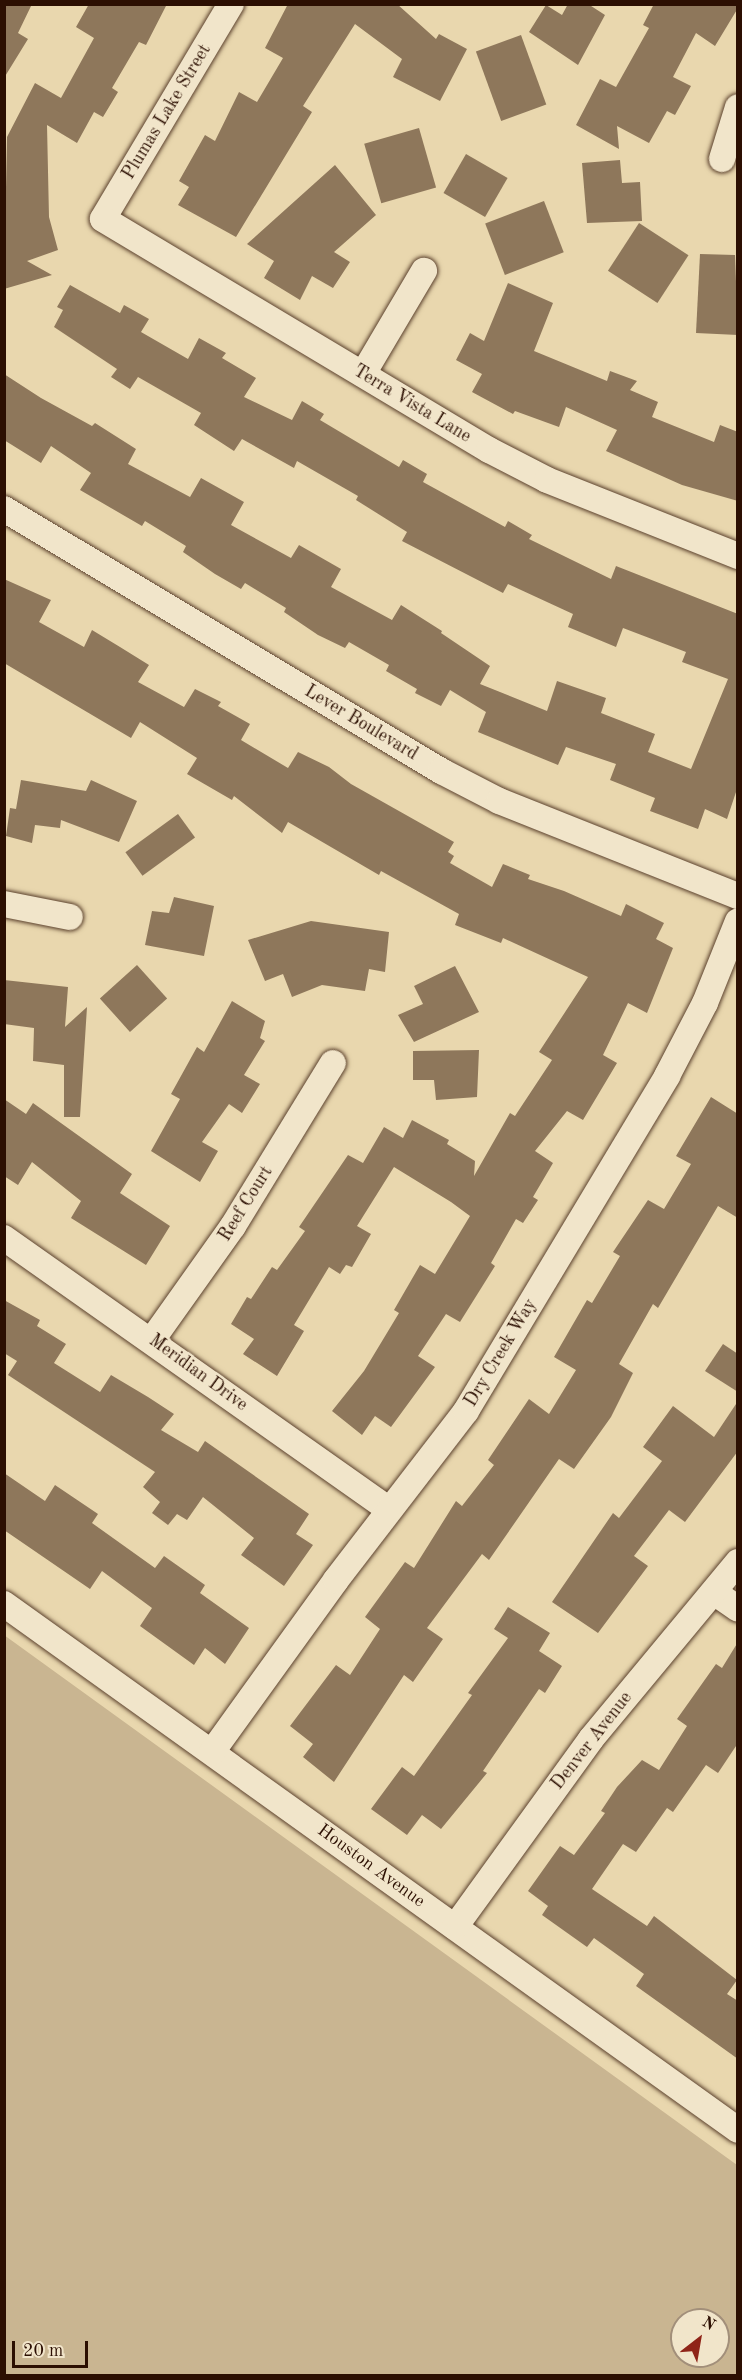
<!DOCTYPE html>
<html>
<head>
<meta charset="utf-8">
<style>
  body { margin:0 }
  #map { position:relative; width:742px; height:2380px; overflow:hidden; background:#e9d7ae; font-family:"Old Standard TT",serif }
  div>[style] { position:absolute }
  .green>* { inset:0; background:#c9b591 }
  .building>* { inset:0; background:#8e775b; transform-origin:0 0 }
  .roads { filter:drop-shadow(0 0 2px #5b412d) drop-shadow(0 0 2px #5b412d) }
  .minor>* { height:26px; margin:-13px; padding:0 13px; transform-origin:13px; border-radius:13px; background:#f1e5ca }
  span { translate:-50% -50%; white-space:nowrap; text-align:center; line-height:1.15; -webkit-text-stroke:4.5px #f1e5ca; paint-order:stroke }
  .street-label { font-size:18px; color:#2c0f02 }
  .frame { position:absolute; inset:0; border:6px solid #2c0f02; pointer-events:none }
  .north { position:absolute; left:670px; top:2308px; width:60px; height:60px; box-sizing:border-box; background:#f1e5ca; border:2px solid #a28f7a; border-radius:50%; rotate:31deg; font-size:16px; font-weight:700; line-height:24px; text-align:center; color:#2c0f02 }
  .north::after { content:''; display:block; margin:auto; width:21px; height:27px; background:#8f2418; clip-path:polygon(50% 0,100% 100%,50% 72%,0 100%) }
  .scale { position:absolute; left:12px; top:2341px; width:76px; height:27px; box-sizing:border-box; border:3px solid #2c0f02; border-top:0; padding-left:8px; font-size:18px; line-height:21px; white-space:nowrap; color:#2c0f02; -webkit-text-stroke:4px #f1e5ca; paint-order:stroke }
</style>
</head>
<body>
<div id="map">
  <div class="green">
    <div style="clip-path:polygon(evenodd,4px 1635px,737px 2165px,737px 2375px,5px 2375px,4px 1635px,682px 2320px,718px 2320px,718px 2356px,682px 2356px,682px 2320px)"></div>
  </div>
  <div class="building">
    <div style="clip-path:polygon(4px 4px,32px 4px,18px 33px,28px 39px,4px 78px)"></div>
    <div style="clip-path:polygon(89px 4px,167px 4px,146px 45px,139px 42px,112px 88px,118px 92px,103px 117px,94px 112px,77px 143px,47px 125px,49px 217px,58px 250px,27px 261px,52px 275px,4px 289px,7px 137px,35px 83px,61px 98px,94px 38px,76px 27px)"></div>
    <div style="clip-path:polygon(288px 4px,397px 4px,436px 39px,439px 34px,467px 49px,440px 101px,393px 77px,402px 59px,355px 24px,303px 106px,312px 112px,236px 237px,178px 205px,189px 187px,179px 181px,205px 135px,215px 141px,239px 92px,257px 102px,283px 58px,265px 48px)"></div>
    <div style="clip-path:polygon(568px 4px,588px 4px,605px 15px,578px 65px,529px 32px,546px 5px,562px 15px)"></div>
    <div style="clip-path:polygon(654px 4px,738px 4px,738px 8px,715px 46px,696px 33px,673px 77px,691px 86px,675px 115px,667px 111px,649px 143px,617px 126px,619px 149px,576px 125px,600px 79px,616px 87px,649px 28px,643px 25px)"></div>
    <div style="left:521px;top:35px;width:74px;height:48px;rotate:70deg"></div>
    <div style="left:419px;top:128px;width:62px;height:57px;rotate:74deg"></div>
    <div style="left:466px;top:154px;width:48px;height:45px;rotate:30deg"></div>
    <div style="clip-path:polygon(620px 160px,622px 183px,640px 182px,642px 221px,587px 223px,582px 163px)"></div>
    <div style="clip-path:polygon(335px 165px,376px 215px,334px 252px,350px 262px,333px 288px,312px 276px,300px 300px,264px 278px,274px 261px,247px 244px)"></div>
    <div style="left:544px;top:201px;width:55px;height:63px;rotate:69deg"></div>
    <div style="left:639px;top:223px;width:59px;height:57px;rotate:33deg"></div>
    <div style="clip-path:polygon(700px 254px,735px 255px,738px 335px,696px 333px)"></div>
    <div style="clip-path:polygon(508px 283px,553px 303px,534px 351px,607px 381px,610px 371px,637px 381px,630px 390px,658px 402px,652px 417px,714px 442px,720px 425px,738px 432px,738px 501px,682px 485px,606px 451px,617px 430px,566px 407px,559px 427px,515px 411px,513px 414px,472px 392px,482px 374px,456px 360px,470px 333px,484px 341px)"></div>
    <div style="clip-path:polygon(70px 285px,120px 313px,124px 305px,149px 319px,141px 332px,188px 359px,199px 338px,226px 353px,222px 358px,256px 378px,244px 397px,292px 420px,302px 401px,324px 414px,320px 420px,399px 467px,403px 460px,427px 474px,423px 482px,505px 527px,508px 521px,532px 535px,529px 539px,611px 579px,616px 566px,738px 614px,738px 786px,727px 819px,705px 809px,698px 829px,650px 811px,655px 798px,610px 780px,616px 764px,566px 747px,558px 765px,478px 732px,486px 712px,450px 690px,441px 706px,415px 693px,417px 689px,386px 671px,389px 665px,349px 642px,345px 648px,318px 635px,284px 612px,286px 608px,245px 583px,241px 589px,215px 574px,183px 552px,186px 546px,145px 521px,142px 526px,80px 490px,91px 473px,51px 446px,41px 463px,4px 440px,4px 374px,41px 398px,92px 426px,95px 423px,136px 449px,128px 464px,190px 497px,201px 478px,244px 502px,231px 525px,291px 558px,299px 545px,341px 569px,331px 587px,392px 620px,401px 605px,442px 631px,441px 633px,490px 666px,480px 684px,547px 711px,557px 681px,606px 698px,601px 713px,655px 734px,648px 752px,691px 769px,728px 679px,682px 662px,686px 652px,623px 628px,616px 647px,568px 627px,573px 614px,508px 584px,503px 593px,402px 541px,407px 532px,356px 500px,358px 496px,297px 461px,294px 468px,242px 439px,234px 451px,194px 425px,201px 413px,138px 377px,130px 389px,111px 377px,117px 369px,54px 327px,63px 310px,57px 307px)"></div>
    <div style="clip-path:polygon(4px 579px,51px 600px,39px 622px,84px 647px,92px 630px,120px 647px,149px 665px,138px 682px,184px 707px,195px 689px,221px 702px,218px 706px,250px 724px,241px 740px,288px 768px,298px 752px,329px 767px,351px 784px,454px 842px,448px 852px,454px 856px,450px 863px,492px 887px,503px 864px,530px 875px,528px 879px,564px 891px,621px 916px,626px 904px,664px 923px,656px 939px,673px 948px,647px 1013px,628px 1003px,603px 1055px,617px 1063px,583px 1120px,567px 1111px,535px 1151px,553px 1163px,533px 1197px,538px 1200px,523px 1223px,516px 1219px,491px 1263px,495px 1266px,460px 1322px,446px 1314px,418px 1356px,435px 1367px,391px 1427px,375px 1416px,362px 1435px,332px 1411px,364px 1371px,399px 1313px,394px 1310px,420px 1265px,435px 1274px,470px 1216px,451px 1202px,394px 1167px,357px 1226px,371px 1234px,352px 1267px,346px 1265px,340px 1274px,329px 1267px,294px 1325px,304px 1331px,277px 1376px,243px 1354px,254px 1339px,231px 1324px,247px 1297px,251px 1299px,272px 1267px,277px 1270px,305px 1231px,299px 1227px,348px 1155px,363px 1163px,384px 1127px,403px 1138px,412px 1120px,449px 1140px,447px 1144px,475px 1161px,474px 1176px,510px 1113px,515px 1116px,552px 1060px,539px 1052px,588px 977px,503px 938px,501px 943px,455px 925px,459px 914px,381px 871px,379px 875px,288px 822px,282px 833px,234px 796px,232px 800px,187px 774px,197px 758px,140px 722px,131px 738px,4px 663px)"></div>
    <div style="clip-path:polygon(21px 780px,86px 791px,91px 780px,137px 801px,119px 842px,61px 820px,60px 828px,35px 825px,32px 843px,6px 836px,10px 808px,16px 809px)"></div>
    <div style="left:178px;top:814px;width:29px;height:65px;rotate:54deg"></div>
    <div style="clip-path:polygon(174px 897px,214px 906px,204px 956px,145px 945px,152px 911px,169px 913px)"></div>
    <div style="clip-path:polygon(311px 921px,389px 932px,385px 972px,369px 969px,365px 991px,322px 985px,292px 997px,283px 974px,265px 981px,248px 940px)"></div>
    <div style="left:137px;top:965px;width:45px;height:50px;rotate:48deg"></div>
    <div style="clip-path:polygon(455px 966px,479px 1012px,414px 1042px,398px 1015px,423px 1004px,414px 986px)"></div>
    <div style="clip-path:polygon(4px 980px,68px 987px,65px 1027px,87px 1007px,80px 1117px,64px 1117px,64px 1065px,33px 1061px,34px 1028px,4px 1024px)"></div>
    <div style="clip-path:polygon(232px 1001px,265px 1021px,260px 1038px,265px 1041px,244px 1075px,260px 1084px,242px 1113px,229px 1104px,202px 1142px,218px 1151px,200px 1182px,151px 1151px,180px 1099px,171px 1094px,197px 1047px,204px 1052px)"></div>
    <div style="clip-path:polygon(479px 1050px,477px 1097px,436px 1100px,434px 1080px,413px 1080px,413px 1051px)"></div>
    <div style="clip-path:polygon(711px 1097px,738px 1114px,738px 1218px,718px 1206px,658px 1308px,653px 1304px,619px 1364px,633px 1373px,611px 1417px,574px 1469px,559px 1459px,489px 1560px,482px 1554px,427px 1628px,443px 1639px,413px 1682px,404px 1675px,334px 1782px,303px 1757px,313px 1744px,290px 1726px,336px 1665px,350px 1675px,380px 1629px,365px 1617px,405px 1562px,414px 1568px,456px 1501px,462px 1506px,494px 1465px,488px 1460px,529px 1399px,549px 1414px,576px 1370px,554px 1357px,587px 1300px,592px 1303px,620px 1256px,613px 1252px,648px 1200px,664px 1209px,691px 1164px,676px 1156px)"></div>
    <div style="clip-path:polygon(4px 1099px,26px 1114px,33px 1103px,132px 1174px,120px 1193px,170px 1226px,146px 1265px,71px 1218px,81px 1201px,32px 1162px,18px 1185px,4px 1176px)"></div>
    <div style="clip-path:polygon(4px 1300px,40px 1320px,37px 1326px,66px 1344px,54px 1363px,100px 1392px,111px 1375px,148px 1397px,174px 1414px,161px 1430px,198px 1452px,205px 1441px,309px 1514px,296px 1534px,313px 1545px,284px 1586px,241px 1555px,254px 1538px,203px 1497px,187px 1520px,177px 1514px,168px 1525px,152px 1513px,160px 1502px,143px 1487px,155px 1472px,8px 1375px,17px 1361px,4px 1353px)"></div>
    <div style="clip-path:polygon(723px 1344px,738px 1354px,738px 1392px,705px 1371px)"></div>
    <div style="clip-path:polygon(738px 1401px,738px 1451px,685px 1522px,669px 1510px,634px 1556px,648px 1566px,598px 1633px,552px 1602px,613px 1513px,619px 1518px,662px 1461px,643px 1447px,673px 1406px,714px 1437px)"></div>
    <div style="clip-path:polygon(4px 1473px,45px 1501px,55px 1485px,98px 1514px,92px 1523px,155px 1568px,164px 1556px,205px 1585px,200px 1593px,249px 1628px,225px 1664px,205px 1648px,194px 1665px,140px 1626px,152px 1608px,102px 1571px,90px 1589px,4px 1530px)"></div>
    <div style="clip-path:polygon(508px 1607px,550px 1633px,539px 1651px,562px 1666px,545px 1693px,539px 1689px,483px 1771px,487px 1773px,441px 1829px,422px 1815px,407px 1835px,371px 1809px,402px 1767px,414px 1776px,472px 1695px,468px 1693px,508px 1638px,494px 1629px)"></div>
    <div style="clip-path:polygon(738px 1642px,738px 1743px,718px 1773px,706px 1765px,673px 1812px,667px 1808px,636px 1852px,623px 1844px,592px 1889px,647px 1926px,654px 1916px,737px 1980px,727px 1994px,738px 2001px,738px 2059px,636px 1986px,644px 1974px,594px 1938px,587px 1947px,542px 1915px,548px 1906px,528px 1891px,560px 1846px,574px 1855px,605px 1813px,601px 1811px,617px 1787px,642px 1760px,659px 1770px,687px 1726px,677px 1719px,716px 1664px,722px 1668px)"></div>
  </div>
  <div class="roads">
    <div class="minor">
      <div style="left:231px;top:4px;width:250px;rotate:120.8deg"></div>
      <div style="left:103px;top:219px;width:450px;rotate:30.9deg"></div>
      <div style="left:489px;top:450px;width:65px;rotate:27.3deg"></div>
      <div style="left:547px;top:480px;width:206px;rotate:21.7deg"></div>
      <div style="left:722px;top:159px;width:54px;rotate:-72.9deg"></div>
      <div style="left:363px;top:374px;width:120px;rotate:-59.4deg"></div>
      <div style="left:4px;top:509px;width:510px;rotate:30.94deg"></div>
      <div style="left:441px;top:771px;width:65px;rotate:27.3deg"></div>
      <div style="left:499px;top:801px;width:257px;rotate:21.7deg"></div>
      <div style="left:4px;top:904px;width:67px;rotate:11.1deg"></div>
      <div style="left:4px;top:1238px;width:471px;rotate:35.2deg"></div>
      <div style="left:152px;top:1340px;width:140px;rotate:-54.6deg"></div>
      <div style="left:233px;top:1226px;width:191px;rotate:-58.5deg"></div>
      <div style="left:714px;top:1592px;width:29px;rotate:35deg"></div>
      <div style="left:4px;top:1604px;width:903px;rotate:35.63deg"></div>
      <div style="left:212px;top:1752px;width:212px;rotate:-54.2deg"></div>
      <div style="left:336px;top:1580px;width:213px;rotate:-52.4deg"></div>
      <div style="left:466px;top:1411px;width:391px;rotate:-59deg"></div>
      <div style="left:667px;top:1076px;width:82px;rotate:-62.5deg"></div>
      <div style="left:705px;top:1003px;width:88px;rotate:-68.1deg"></div>
      <div style="left:455px;top:1927px;width:232px;rotate:-54.1deg"></div>
      <div style="left:591px;top:1739px;width:230px;rotate:-50.3deg"></div>
    </div>
  </div>
  <div class="street-label">
    <span style="left:167px;top:112px;rotate:-59deg">Plumas Lake Street</span>
    <span style="left:412px;top:404px;rotate:31deg">Terra Vista Lane</span>
    <span style="left:361px;top:723px;rotate:31deg">Lever Boulevard</span>
    <span style="left:246px;top:1204px;rotate:-58deg">Reef Court</span>
    <span style="left:501px;top:1353px;rotate:-59deg">Dry Creek Way</span>
    <span style="left:198px;top:1373px;rotate:36deg">Meridian Drive</span>
    <span style="left:592px;top:1741px;rotate:-52deg">Denver Avenue</span>
    <span style="left:371px;top:1866px;rotate:36deg">Houston Avenue</span>
  </div>
  <div class="frame"></div>
  <div class="north">N</div>
  <div class="scale">20 m</div>
</div>
</body>
</html>
